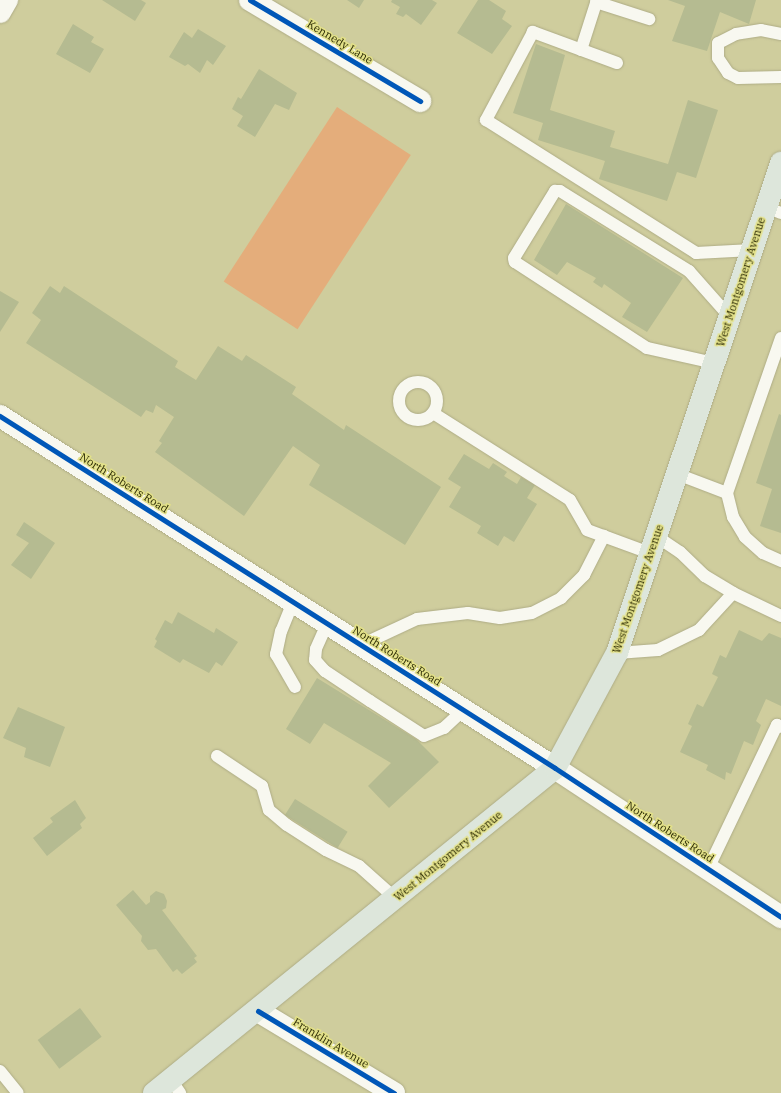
<!DOCTYPE html>
<html>
<head>
<meta charset="utf-8">
<style>
  body { margin:0 }
  #map { position:relative; width:781px; height:1093px; overflow:hidden; background:#cfcd9d; font-family:"IBM Plex Serif",serif }
  div>[style] { position:absolute }
  .green>* { inset:0; background:#e4ad7b; transform-origin:0 0 }
  .building>* { inset:0; background:#b5bb91; transform-origin:0 0 }
  .roads { filter:drop-shadow(0 0 1px #aeac86) drop-shadow(0 0 1px #aeac86) }
  .lane>* { height:12px; margin:-6px; padding:0 6px; transform-origin:6px; border-radius:6px; background:#f8f8f0 }
  .lane>.ring { margin:-6px; padding:0; box-sizing:content-box; background:none; border:12px solid #f8f8f0; border-radius:50% }
  .street>* { height:22px; margin:-11px; padding:0 11px; transform-origin:11px; border-radius:11px; background:#f8f8f0 }
  .primary>* { height:22px; margin:-11px; padding:0 11px; transform-origin:11px; border-radius:11px; background:#dde6db }
  .cycleway>* { height:5px; margin:-2.5px; padding:0 2.5px; transform-origin:2.5px; border-radius:2.5px; background:#0057b8 }
  span { translate:-50% -50%; white-space:nowrap; text-align:center; line-height:1.15; -webkit-text-stroke:3px #e3e189; paint-order:stroke }
  .street-label { font-size:11px; color:#2b2a04 }
</style>
</head>
<body>
<div id="map">
  <div class="green">
    <div style="left:337px;top:107px;width:88px;height:208px;rotate:33deg"></div>
  </div>
  <div class="building">
    <div style="clip-path:polygon(102px 0,141px 0,146px 3px,135px 21px)"></div>
    <div style="clip-path:polygon(347px 0,364px 0,359px 8px)"></div>
    <div style="clip-path:polygon(392px 0,432px 0,437px 3px,421px 25px,406px 14px,403px 17px,396px 14px,400px 7px,391px 2px)"></div>
    <div style="clip-path:polygon(478px 0,489px 0,506px 11px,502px 19px,512px 26px,492px 54px,457px 33px)"></div>
    <div style="clip-path:polygon(668px 0,756px 0,749px 24px,720px 12px,707px 51px,672px 41px,685px 6px)"></div>
    <div style="clip-path:polygon(73px 24px,94px 37px,91px 42px,104px 49px,90px 73px,56px 54px)"></div>
    <div style="clip-path:polygon(198px 29px,226px 46px,213px 65px,207px 60px,200px 73px,188px 64px,185px 66px,169px 57px,184px 32px,192px 38px)"></div>
    <div style="clip-path:polygon(536px 44px,565px 55px,550px 110px,615px 131px,610px 147px,668px 164px,688px 100px,718px 110px,696px 178px,677px 172px,667px 201px,599px 179px,605px 161px,538px 140px,543px 123px,513px 113px)"></div>
    <div style="clip-path:polygon(259px 69px,297px 93px,289px 110px,275px 104px,255px 137px,237px 126px,243px 116px,232px 109px,238px 97px,241px 99px)"></div>
    <div style="clip-path:polygon(566px 204px,683px 278px,647px 332px,622px 317px,631px 303px,604px 284px,602px 288px,593px 282px,596px 278px,567px 262px,557px 275px,534px 260px)"></div>
    <div style="clip-path:polygon(50px 286px,60px 293px,64px 286px,178px 361px,175px 367px,196px 380px,218px 346px,242px 361px,246px 355px,296px 387px,292px 394px,344px 430px,346px 425px,441px 487px,405px 545px,309px 485px,320px 465px,293px 446px,244px 516px,155px 452px,162px 443px,159px 441px,174px 417px,156px 405px,153px 413px,146px 410px,141px 417px,26px 343px,41px 320px,32px 313px)"></div>
    <div style="clip-path:polygon(0 291px,19px 302px,0 332px)"></div>
    <div style="clip-path:polygon(779px 414px,781px 415px,781px 533px,760px 526px,772px 489px,756px 483px)"></div>
    <div style="clip-path:polygon(464px 454px,489px 469px,493px 463px,507px 472px,504px 476px,517px 484px,521px 477px,535px 485px,527px 498px,537px 504px,514px 542px,504px 536px,498px 546px,477px 533px,481px 526px,449px 507px,461px 487px,448px 479px)"></div>
    <div style="clip-path:polygon(24px 522px,55px 543px,31px 579px,11px 565px,29px 543px,16px 535px)"></div>
    <div style="clip-path:polygon(178px 612px,214px 633px,216px 628px,238px 642px,222px 666px,216px 662px,209px 673px,183px 659px,180px 663px,154px 647px,157px 641px,155px 639px,165px 620px,172px 624px)"></div>
    <div style="clip-path:polygon(739px 630px,762px 641px,769px 633px,781px 638px,781px 706px,766px 699px,756px 721px,761px 725px,753px 745px,744px 741px,731px 774px,726px 772px,725px 780px,706px 770px,708px 765px,680px 752px,692px 726px,688px 724px,697px 704px,703px 707px,718px 677px,712px 674px,720px 655px,726px 658px)"></div>
    <div style="clip-path:polygon(317px 678px,416px 739px,439px 762px,389px 808px,368px 786px,391px 763px,324px 723px,310px 744px,286px 729px)"></div>
    <div style="clip-path:polygon(18px 707px,65px 727px,50px 767px,24px 757px,26px 748px,3px 738px)"></div>
    <div style="left:295px;top:799px;width:62px;height:19px;rotate:32deg"></div>
    <div style="clip-path:polygon(75px 800px,86px 818px,80px 824px,82px 828px,47px 856px,33px 838px,53px 822px,50px 818px)"></div>
    <div style="clip-path:polygon(133px 890px,146px 905px,150px 902px,150px 896px,156px 891px,164px 894px,167px 901px,166px 908px,162px 910px,197px 956px,194px 958px,197px 962px,182px 974px,177px 969px,173px 972px,156px 949px,148px 950px,141px 941px,142px 936px,116px 905px)"></div>
    <div style="left:80px;top:1008px;width:36px;height:53px;rotate:53deg"></div>
  </div>
  <div class="roads">
    <div class="lane">
      <div style="left:596px;top:2px;width:56px;rotate:17.8deg"></div>
      <div style="left:781px;top:34px;width:20px;rotate:-169deg"></div>
      <div style="left:761px;top:30px;width:25px;rotate:171deg"></div>
      <div style="left:736px;top:34px;width:20px;rotate:153deg"></div>
      <div style="left:718px;top:43px;width:15px;rotate:90deg"></div>
      <div style="left:718px;top:58px;width:18px;rotate:56deg"></div>
      <div style="left:728px;top:73px;width:11px;rotate:27deg"></div>
      <div style="left:738px;top:78px;width:43px;rotate:-1.3deg"></div>
      <div style="left:581px;top:50px;width:52px;rotate:-72.3deg"></div>
      <div style="left:617px;top:63px;width:90px;rotate:-159.7deg"></div>
      <div style="left:533px;top:32px;width:100px;rotate:118.1deg"></div>
      <div style="left:486px;top:120px;width:249px;rotate:32.3deg"></div>
      <div style="left:696px;top:253px;width:56px;rotate:-3.1deg"></div>
      <div style="left:766px;top:207px;width:16px;rotate:22deg"></div>
      <div style="left:781px;top:338px;width:164px;rotate:109.2deg"></div>
      <div style="left:727px;top:493px;width:25px;rotate:76deg"></div>
      <div style="left:733px;top:517px;width:23px;rotate:59deg"></div>
      <div style="left:745px;top:537px;width:24px;rotate:42deg"></div>
      <div style="left:763px;top:553px;width:20px;rotate:24deg"></div>
      <div style="left:714px;top:363px;width:69px;rotate:-167.4deg"></div>
      <div style="left:647px;top:348px;width:158px;rotate:-146.9deg"></div>
      <div style="left:515px;top:262px;width:4px;rotate:-104deg"></div>
      <div style="left:514px;top:258px;width:79px;rotate:-58.5deg"></div>
      <div style="left:555px;top:191px;width:5px"></div>
      <div style="left:560px;top:191px;width:152px;rotate:31.8deg"></div>
      <div style="left:689px;top:271px;width:60px;rotate:48.4deg"></div>
      <div class="ring" style="left:399px;top:382px;width:26px;height:26px"></div>
      <div style="left:433px;top:413px;width:162px;rotate:32.4deg"></div>
      <div style="left:570px;top:500px;width:34px;rotate:60deg"></div>
      <div style="left:587px;top:530px;width:67px;rotate:20.1deg"></div>
      <div style="left:677px;top:474px;width:53px;rotate:20.8deg"></div>
      <div style="left:656px;top:536px;width:29px;rotate:34deg"></div>
      <div style="left:680px;top:552px;width:35px;rotate:44deg"></div>
      <div style="left:705px;top:576px;width:33px;rotate:31deg"></div>
      <div style="left:733px;top:593px;width:53px;rotate:25.6deg"></div>
      <div style="left:293px;top:602px;width:31px;rotate:112deg"></div>
      <div style="left:281px;top:631px;width:24px;rotate:102deg"></div>
      <div style="left:276px;top:654px;width:38px;rotate:60deg"></div>
      <div style="left:327px;top:624px;width:27px;rotate:114deg"></div>
      <div style="left:316px;top:649px;width:11px;rotate:95deg"></div>
      <div style="left:315px;top:660px;width:15px;rotate:48deg"></div>
      <div style="left:325px;top:671px;width:54px;rotate:33.7deg"></div>
      <div style="left:370px;top:701px;width:64px;rotate:32.9deg"></div>
      <div style="left:424px;top:736px;width:22px;rotate:-22deg"></div>
      <div style="left:444px;top:728px;width:26px;rotate:-43deg"></div>
      <div style="left:361px;top:645px;width:62px;rotate:-24.9deg"></div>
      <div style="left:417px;top:619px;width:51px;rotate:-6.7deg"></div>
      <div style="left:468px;top:613px;width:32px;rotate:9deg"></div>
      <div style="left:500px;top:618px;width:32px;rotate:-9deg"></div>
      <div style="left:532px;top:613px;width:33px;rotate:-27deg"></div>
      <div style="left:561px;top:598px;width:33px;rotate:-45deg"></div>
      <div style="left:584px;top:575px;width:44px;rotate:-62.9deg"></div>
      <div style="left:617px;top:653px;width:41px;rotate:-4.2deg"></div>
      <div style="left:658px;top:650px;width:46px;rotate:-26deg"></div>
      <div style="left:699px;top:630px;width:50px;rotate:-47.4deg"></div>
      <div style="left:217px;top:756px;width:54px;rotate:33.7deg"></div>
      <div style="left:262px;top:786px;width:25px;rotate:74deg"></div>
      <div style="left:269px;top:810px;width:23px;rotate:40deg"></div>
      <div style="left:287px;top:825px;width:46px;rotate:32.7deg"></div>
      <div style="left:326px;top:850px;width:37px;rotate:26deg"></div>
      <div style="left:359px;top:866px;width:50px;rotate:41.7deg"></div>
      <div style="left:708px;top:869px;width:160px;rotate:-64.4deg"></div>
      <div style="left:777px;top:725px;width:4px;rotate:27deg"></div>
      <div style="left:0;top:1071px;width:28px;rotate:51deg"></div>
      <div style="left:171px;top:1080px;width:16px;rotate:55deg"></div>
    </div>
    <div class="street">
      <div style="left:250px;top:0;width:198px;rotate:30.7deg"></div>
      <div style="left:0;top:12px;width:14px;rotate:-60deg"></div>
      <div style="left:0;top:416px;width:657px;rotate:32.38deg"></div>
      <div style="left:555px;top:768px;width:271px;rotate:33.4deg"></div>
      <div style="left:258px;top:1011px;width:159px;rotate:31.1deg"></div>
    </div>
    <div class="primary">
      <div style="left:154px;top:1093px;width:516px;rotate:-39.02deg"></div>
      <div style="left:555px;top:768px;width:131px;rotate:-61.7deg"></div>
      <div style="left:617px;top:653px;width:517px;rotate:-71.49deg"></div>
    </div>
  </div>
  <div class="cycleway">
    <div style="left:250px;top:0;width:198px;rotate:30.7deg"></div>
    <div style="left:0;top:416px;width:657px;rotate:32.38deg"></div>
    <div style="left:555px;top:768px;width:271px;rotate:33.4deg"></div>
    <div style="left:258px;top:1011px;width:159px;rotate:31.1deg"></div>
  </div>
  <div class="street-label">
    <span style="left:340px;top:42px;rotate:31deg">Kennedy Lane</span>
    <span style="left:741px;top:282px;rotate:-72deg">West Montgomery Avenue</span>
    <span style="left:124px;top:483px;rotate:32deg">North Roberts Road</span>
    <span style="left:638px;top:589px;rotate:-71deg">West Montgomery Avenue</span>
    <span style="left:397px;top:656px;rotate:32deg">North Roberts Road</span>
    <span style="left:670px;top:832px;rotate:33deg">North Roberts Road</span>
    <span style="left:448px;top:856px;rotate:-39deg">West Montgomery Avenue</span>
    <span style="left:331px;top:1043px;rotate:31deg">Franklin Avenue</span>
  </div>
</div>
</body>
</html>
